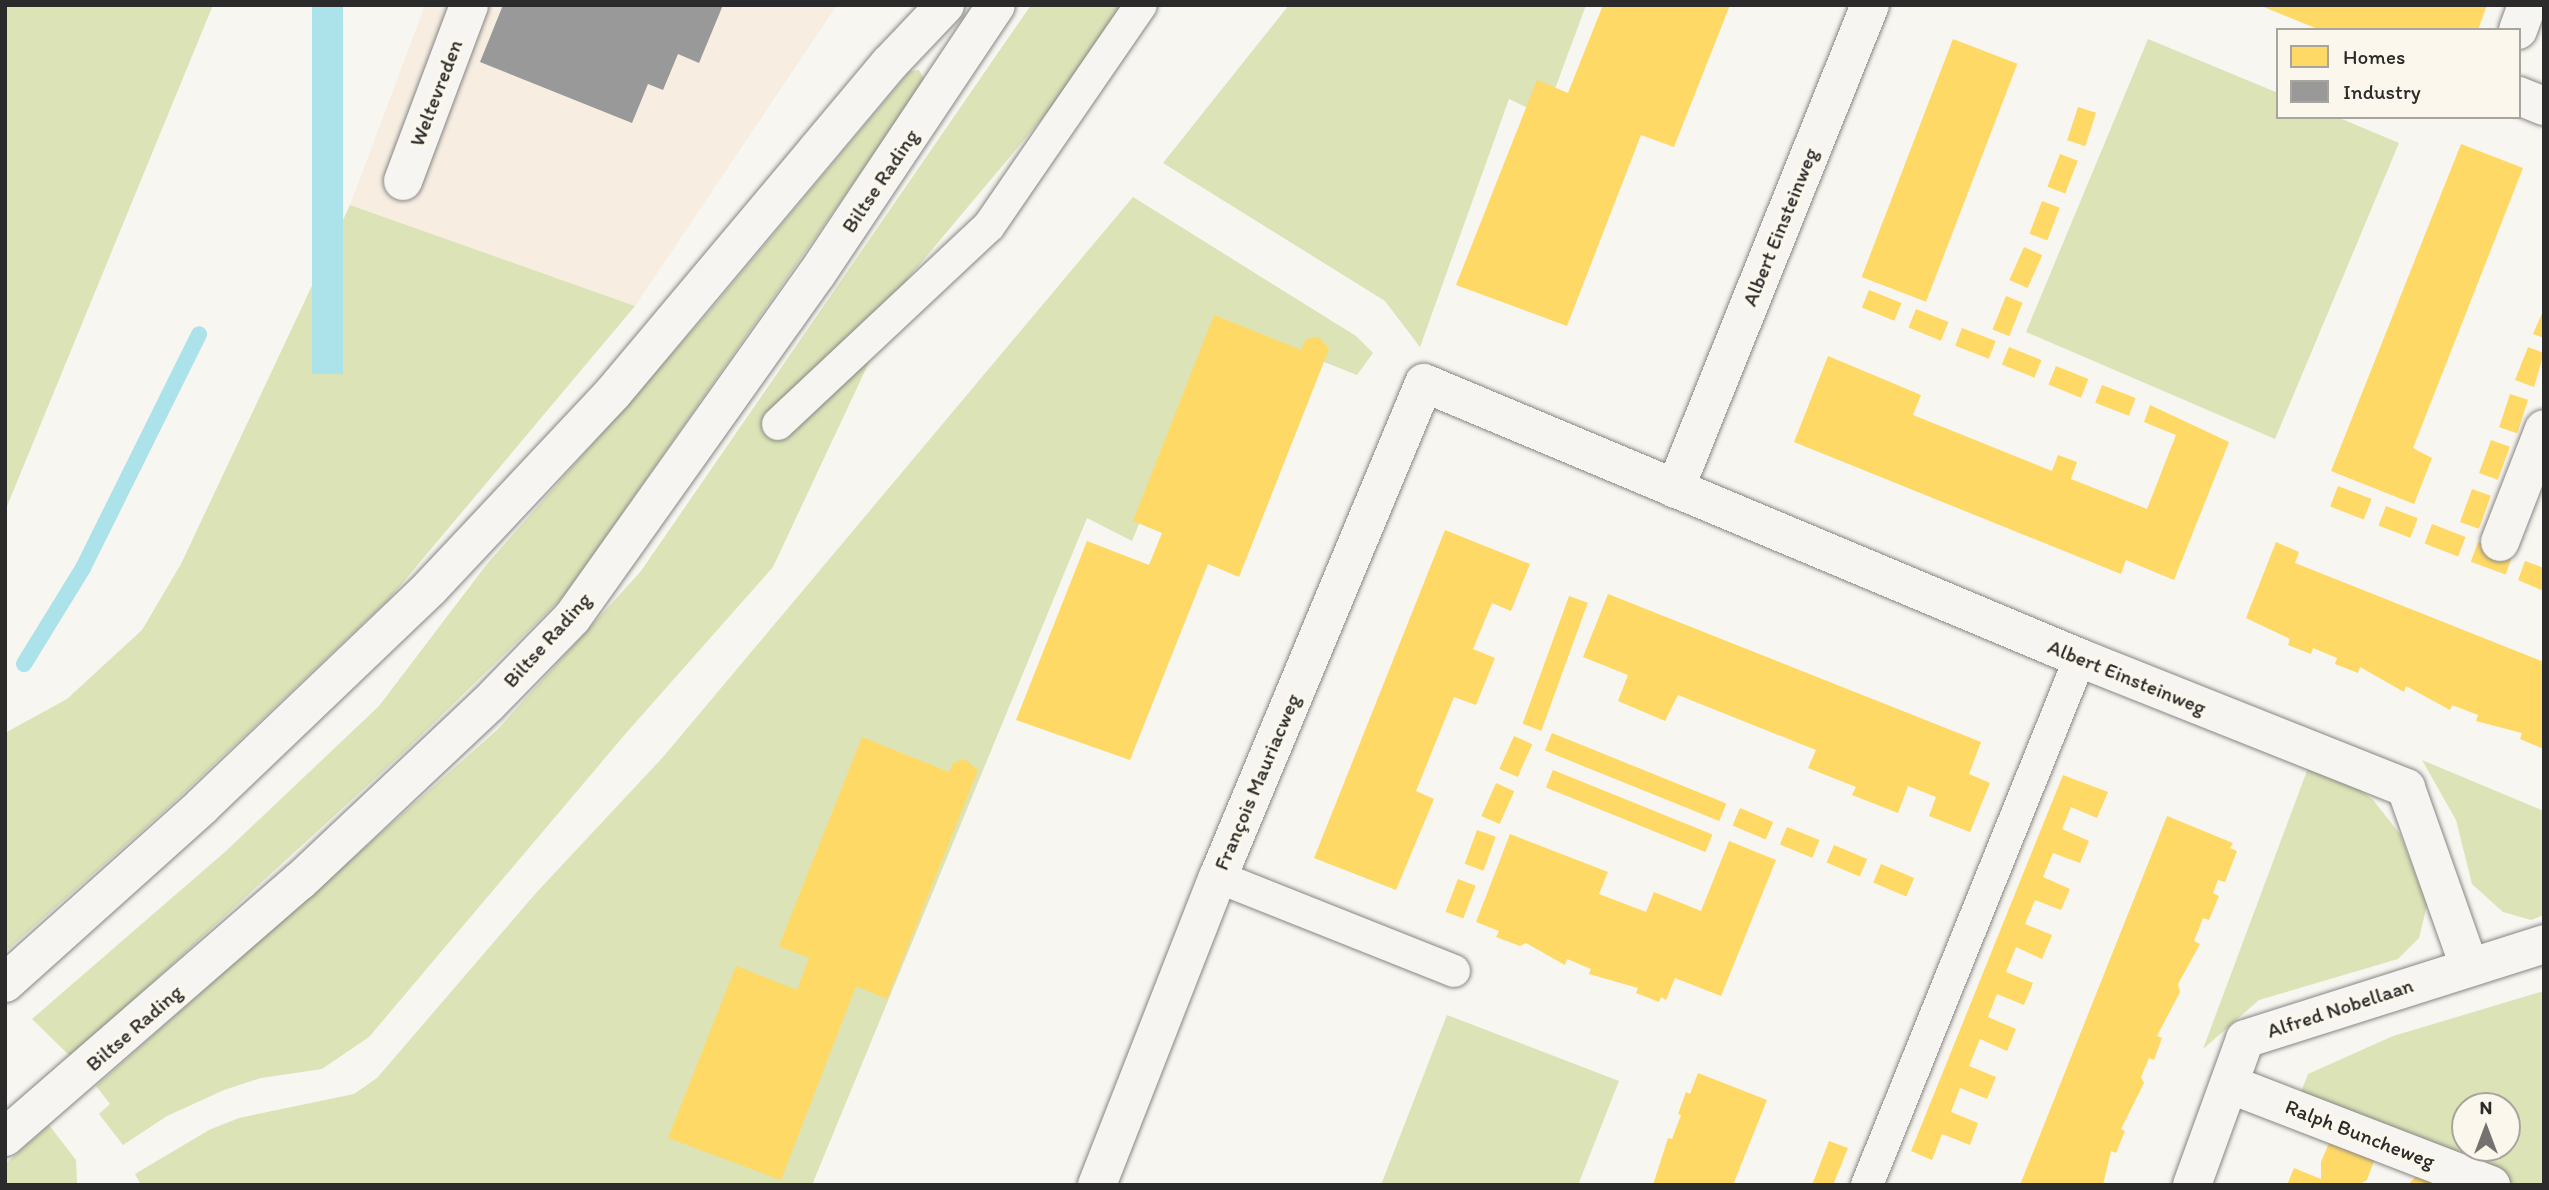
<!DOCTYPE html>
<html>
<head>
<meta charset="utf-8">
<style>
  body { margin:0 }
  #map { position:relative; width:2549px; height:1190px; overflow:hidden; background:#f8f6f0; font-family:Itim,sans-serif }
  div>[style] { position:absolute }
  .built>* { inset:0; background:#f7ede1 }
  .green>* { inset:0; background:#dbe3b7 }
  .water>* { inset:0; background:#ace2ea; transform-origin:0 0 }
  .homes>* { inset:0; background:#ffd966; transform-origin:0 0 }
  .industry>* { inset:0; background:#999 }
  .stream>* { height:16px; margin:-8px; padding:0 8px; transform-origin:8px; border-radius:8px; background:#ace2ea }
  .roads { filter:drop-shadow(0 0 2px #878684) drop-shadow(0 0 2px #878684) }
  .service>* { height:32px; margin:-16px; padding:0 16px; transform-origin:16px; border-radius:16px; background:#f6f5f1 }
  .pedestrian>* { height:38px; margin:-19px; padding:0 19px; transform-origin:19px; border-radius:19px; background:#f6f5f1 }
  .minor>* { height:38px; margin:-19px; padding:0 19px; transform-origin:19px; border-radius:19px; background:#f6f5f1 }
  .secondary>* { height:38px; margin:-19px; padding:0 19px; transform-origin:19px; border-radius:19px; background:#f6f5f1 }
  span { translate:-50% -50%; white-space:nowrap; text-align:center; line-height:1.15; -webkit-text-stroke:7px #fbf7ec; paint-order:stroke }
  .street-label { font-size:21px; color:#2b2b2b }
  .frame { position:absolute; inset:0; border:7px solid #2b2b2b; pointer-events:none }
  .legend { position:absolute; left:2276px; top:28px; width:245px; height:91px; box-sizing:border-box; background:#fbf7ec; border:2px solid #a8a59f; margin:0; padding:9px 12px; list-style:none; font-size:21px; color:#2b2b2b }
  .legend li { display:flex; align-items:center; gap:14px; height:35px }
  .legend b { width:35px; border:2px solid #a8a59f }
  .north { position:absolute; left:2451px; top:1092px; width:70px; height:70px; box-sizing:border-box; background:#fbf7ec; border:2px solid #a8a59f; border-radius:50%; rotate:0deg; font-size:19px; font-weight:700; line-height:28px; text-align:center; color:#2b2b2b }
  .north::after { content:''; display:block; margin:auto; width:24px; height:32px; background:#737270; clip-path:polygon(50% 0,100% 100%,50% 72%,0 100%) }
</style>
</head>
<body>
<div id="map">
  <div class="built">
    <div style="clip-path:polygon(425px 5px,837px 5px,635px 306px,350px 205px)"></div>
  </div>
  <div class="green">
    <div style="clip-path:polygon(5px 5px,213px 5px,5px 511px)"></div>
    <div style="clip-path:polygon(1031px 5px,1123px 5px,1097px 53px,909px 277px,773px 567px,627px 732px,369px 1037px,322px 1069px,261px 1078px,224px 1090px,167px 1116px,123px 1145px,99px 1114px,110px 1104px,96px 1086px,497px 730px,641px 571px)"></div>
    <div style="clip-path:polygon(1289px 5px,1586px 5px,1545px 116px,1509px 99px,1420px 347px,1385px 301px,1163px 163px)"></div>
    <div style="clip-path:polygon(2148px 39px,2278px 93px,2278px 117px,2337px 117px,2399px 143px,2275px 439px,2026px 332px)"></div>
    <div style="clip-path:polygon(919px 70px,925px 81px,564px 596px,405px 751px,71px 1057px,32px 1019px,226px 851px,379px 706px,487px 564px,706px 315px,910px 71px)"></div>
    <div style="clip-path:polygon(1133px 197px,1356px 336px,1373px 353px,1357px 375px,1222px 322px,1132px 541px,1087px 518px,812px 1185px,141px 1185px,135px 1174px,209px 1130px,239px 1118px,354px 1094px,377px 1078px,536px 893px,664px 756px)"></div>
    <div style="clip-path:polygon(350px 205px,635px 306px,389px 599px,171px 805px,5px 952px,5px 733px,67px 699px,142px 630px,181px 564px)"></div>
    <div style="clip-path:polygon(2311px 760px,2339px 773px,2373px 800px,2400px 834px,2427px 905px,2419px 938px,2398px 959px,2259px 1000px,2203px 1049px)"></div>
    <div style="clip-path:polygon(2422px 760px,2544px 811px,2544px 915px,2531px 920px,2503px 912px,2472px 884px,2456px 820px)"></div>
    <div style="clip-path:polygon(evenodd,2544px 991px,2544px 1185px,2517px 1185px,2299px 1097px,2308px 1074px,2393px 1036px,2544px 991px,2465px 1106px,2507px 1106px,2507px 1148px,2465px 1148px,2465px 1106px)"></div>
    <div style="clip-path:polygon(1447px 1015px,1619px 1081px,1578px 1185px,1381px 1185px)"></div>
    <div style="clip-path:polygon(49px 1125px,76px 1160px,77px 1184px,5px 1185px,5px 1164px)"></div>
  </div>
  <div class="water">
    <div style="left:312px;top:5px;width:31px;height:369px"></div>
  </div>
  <div class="homes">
    <div style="clip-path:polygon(1603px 5px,1730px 5px,1674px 147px,1641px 135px,1567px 326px,1456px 285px,1537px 80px,1568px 93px)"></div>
    <div style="clip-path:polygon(2259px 5px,2487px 5px,2478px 30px,2320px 30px)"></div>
    <div style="left:1953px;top:39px;width:69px;height:255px;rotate:21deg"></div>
    <div style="left:2078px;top:107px;width:19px;height:35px;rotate:18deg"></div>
    <div style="clip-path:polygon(2461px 144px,2523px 168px,2413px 448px,2432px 458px,2414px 504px,2331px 471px)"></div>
    <div style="left:2060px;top:154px;width:19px;height:35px;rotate:21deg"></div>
    <div style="left:2042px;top:201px;width:19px;height:35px;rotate:21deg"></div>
    <div style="left:2024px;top:247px;width:20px;height:36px;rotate:24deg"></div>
    <div style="left:1869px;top:290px;width:35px;height:19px;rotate:22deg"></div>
    <div style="left:2006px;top:296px;width:18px;height:36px;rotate:22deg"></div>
    <div style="left:1916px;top:309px;width:35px;height:20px;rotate:22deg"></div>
    <div style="clip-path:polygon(2544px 309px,2544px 338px,2533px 334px)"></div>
    <div style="clip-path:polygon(1214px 315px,1301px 350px,1306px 339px,1319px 337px,1329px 349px,1239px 577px,1208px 564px,1130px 760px,1016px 720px,1087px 541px,1149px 565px,1162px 533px,1133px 521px)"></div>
    <div style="left:1962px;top:328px;width:36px;height:19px;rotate:21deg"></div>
    <div style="left:2009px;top:347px;width:35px;height:19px;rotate:22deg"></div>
    <div style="clip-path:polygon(2528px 347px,2544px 353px,2534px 387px,2515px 380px)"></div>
    <div style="clip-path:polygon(1828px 356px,1921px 395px,1913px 415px,2052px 471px,2058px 455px,2077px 462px,2071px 479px,2147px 509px,2176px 435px,2144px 422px,2150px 405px,2229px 442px,2174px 580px,2126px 560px,2121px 574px,1794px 442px)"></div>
    <div style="left:2056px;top:366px;width:35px;height:20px;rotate:22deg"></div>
    <div style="left:2102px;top:385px;width:36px;height:19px;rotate:21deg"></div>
    <div style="left:2510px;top:394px;width:19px;height:35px;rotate:18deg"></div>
    <div style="left:2491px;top:440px;width:20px;height:35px;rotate:20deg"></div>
    <div style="left:2338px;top:486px;width:36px;height:22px;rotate:21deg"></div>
    <div style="left:2472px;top:489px;width:20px;height:35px;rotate:20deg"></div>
    <div style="left:2386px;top:506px;width:34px;height:21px;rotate:21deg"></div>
    <div style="left:2432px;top:524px;width:36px;height:21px;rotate:21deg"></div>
    <div style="clip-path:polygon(1445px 530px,1530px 564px,1511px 611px,1492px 603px,1473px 649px,1495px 658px,1476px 705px,1454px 697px,1416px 791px,1434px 799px,1396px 890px,1314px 858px)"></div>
    <div style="clip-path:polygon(2276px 542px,2299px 552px,2295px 563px,2544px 662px,2544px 749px,2520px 739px,2522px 733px,2476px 721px,2478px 715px,2452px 705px,2450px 710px,2406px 686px,2404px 692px,2360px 667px,2358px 673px,2335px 664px,2337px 658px,2313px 648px,2311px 654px,2288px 645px,2290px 639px,2246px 618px)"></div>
    <div style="left:2478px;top:542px;width:37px;height:21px;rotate:20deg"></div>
    <div style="clip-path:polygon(2525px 561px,2544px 568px,2544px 591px,2518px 580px)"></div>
    <div style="clip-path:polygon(1608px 594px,1981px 742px,1969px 774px,1990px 783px,1970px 832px,1929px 816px,1936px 797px,1908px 786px,1898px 813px,1852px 795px,1856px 787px,1808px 768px,1816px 750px,1678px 695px,1665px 721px,1618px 701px,1628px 675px,1583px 657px)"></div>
    <div style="left:1569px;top:596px;width:20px;height:136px;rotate:20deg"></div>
    <div style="left:1552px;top:733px;width:188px;height:19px;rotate:22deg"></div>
    <div style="left:1514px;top:736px;width:20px;height:36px;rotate:24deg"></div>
    <div style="clip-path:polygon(862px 737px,949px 772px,953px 763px,964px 759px,978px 770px,887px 999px,856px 986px,781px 1180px,668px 1138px,736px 966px,797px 990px,809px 958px,779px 946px)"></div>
    <div style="left:1553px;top:770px;width:172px;height:19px;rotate:22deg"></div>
    <div style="clip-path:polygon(2063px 775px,2108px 792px,2097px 818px,2071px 807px,2062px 829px,2089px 841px,2080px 863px,2053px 853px,2043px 877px,2070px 889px,2061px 910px,2035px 900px,2025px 924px,2052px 935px,2042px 959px,2016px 947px,2006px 972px,2033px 983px,2024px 1005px,1997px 994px,1988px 1017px,2016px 1029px,2007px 1051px,1980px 1039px,1969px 1066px,1996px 1077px,1987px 1099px,1960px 1088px,1951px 1112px,1978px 1123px,1970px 1145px,1942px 1134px,1932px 1160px,1911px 1151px)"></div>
    <div style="left:1496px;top:783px;width:20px;height:36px;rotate:24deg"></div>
    <div style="left:1740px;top:808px;width:36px;height:19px;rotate:23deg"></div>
    <div style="clip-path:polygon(2167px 816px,2233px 843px,2230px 848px,2237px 851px,2225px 882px,2218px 880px,2213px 893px,2219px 896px,2209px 920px,2203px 918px,2194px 941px,2200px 944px,2178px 984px,2180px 992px,2157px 1036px,2162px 1038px,2154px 1060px,2149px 1058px,2141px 1077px,2144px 1083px,2121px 1129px,2125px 1131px,2116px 1153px,2111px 1151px,2103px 1185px,2020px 1185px)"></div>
    <div style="left:1787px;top:827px;width:35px;height:19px;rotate:22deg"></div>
    <div style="left:1477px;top:830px;width:20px;height:36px;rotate:20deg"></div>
    <div style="clip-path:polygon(1510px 834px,1608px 872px,1599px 894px,1646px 912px,1654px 892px,1701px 911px,1729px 841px,1776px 860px,1721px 996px,1675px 978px,1666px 1000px,1661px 997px,1659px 1002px,1636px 993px,1638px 988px,1589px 974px,1591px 969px,1567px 959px,1565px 965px,1526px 943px,1520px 946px,1496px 937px,1499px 931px,1476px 922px)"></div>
    <div style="left:1834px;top:845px;width:36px;height:19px;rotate:23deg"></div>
    <div style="left:1881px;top:864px;width:36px;height:20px;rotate:23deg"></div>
    <div style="left:1458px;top:879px;width:19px;height:35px;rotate:21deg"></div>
    <div style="clip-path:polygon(1698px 1073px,1767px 1100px,1733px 1185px,1653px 1185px,1668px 1138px,1672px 1139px,1681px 1115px,1678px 1114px,1686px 1092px,1690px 1094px)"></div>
    <div style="clip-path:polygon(2336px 1140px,2370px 1153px,2374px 1161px,2367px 1180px,2358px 1185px,2287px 1185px,2294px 1168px,2321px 1179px,2321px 1162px,2329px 1143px)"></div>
    <div style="clip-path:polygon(1829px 1141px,1848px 1148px,1833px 1185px,1812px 1185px)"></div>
    <div style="clip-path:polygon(2419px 1173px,2447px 1185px,2408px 1185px)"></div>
  </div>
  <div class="industry">
    <div style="clip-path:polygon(503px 5px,723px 5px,699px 63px,678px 54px,663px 90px,648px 84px,632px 123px,480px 62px)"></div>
  </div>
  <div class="stream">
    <div style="left:24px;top:664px;width:113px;rotate:-58.4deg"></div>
    <div style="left:83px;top:568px;width:261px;rotate:-63.6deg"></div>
  </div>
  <div class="roads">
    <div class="service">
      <div style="left:778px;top:424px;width:289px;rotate:-43.2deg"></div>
      <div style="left:989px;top:226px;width:268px;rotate:-55.5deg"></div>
      <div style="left:1218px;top:877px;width:254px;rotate:21.7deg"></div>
      <div style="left:1867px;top:1185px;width:568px;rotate:-67.99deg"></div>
    </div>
    <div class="pedestrian">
      <div style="left:2229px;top:1084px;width:281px;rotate:21.1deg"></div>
    </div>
    <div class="minor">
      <div style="left:2518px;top:30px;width:27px;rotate:-70deg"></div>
      <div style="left:2519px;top:96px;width:27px;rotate:22deg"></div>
      <div style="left:403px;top:181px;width:188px;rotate:-69.4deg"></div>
      <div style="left:1675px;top:489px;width:522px;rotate:-68.06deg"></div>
      <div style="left:2500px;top:542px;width:121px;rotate:-68.7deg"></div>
      <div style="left:1097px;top:1185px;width:331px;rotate:-68.6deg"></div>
      <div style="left:1218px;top:877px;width:535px;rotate:-67.36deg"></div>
      <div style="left:1424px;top:383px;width:711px;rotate:22.74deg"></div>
      <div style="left:2080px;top:658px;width:351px;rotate:21.7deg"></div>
      <div style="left:2406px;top:788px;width:189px;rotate:70.5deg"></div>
      <div style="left:2192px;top:1185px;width:155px;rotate:-70deg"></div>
      <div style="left:2245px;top:1039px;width:314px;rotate:-17.6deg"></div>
    </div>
    <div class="secondary">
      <div style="left:5px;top:983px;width:265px;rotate:-41.9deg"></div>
      <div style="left:202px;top:806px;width:315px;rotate:-43.7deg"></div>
      <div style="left:430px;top:588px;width:267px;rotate:-46.8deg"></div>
      <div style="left:613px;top:393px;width:431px;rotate:-50deg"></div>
      <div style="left:890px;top:63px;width:80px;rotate:-46.5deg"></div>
      <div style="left:5px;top:1137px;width:391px;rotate:-41deg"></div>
      <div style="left:300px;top:881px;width:258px;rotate:-43.3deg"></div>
      <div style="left:488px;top:704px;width:120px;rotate:-45.7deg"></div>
      <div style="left:572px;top:618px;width:421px;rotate:-54.6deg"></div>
      <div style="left:816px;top:275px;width:324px;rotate:-56.3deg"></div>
    </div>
  </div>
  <div class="street-label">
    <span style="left:436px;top:93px;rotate:-69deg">Weltevreden</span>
    <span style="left:880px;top:181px;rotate:-56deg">Biltse Rading</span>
    <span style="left:1780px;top:227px;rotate:-68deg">Albert Einsteinweg</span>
    <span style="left:547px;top:640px;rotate:-48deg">Biltse Rading</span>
    <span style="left:2127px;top:677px;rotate:22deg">Albert Einsteinweg</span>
    <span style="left:1257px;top:782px;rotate:-67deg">François Mauriacweg</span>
    <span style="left:2340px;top:1008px;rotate:-18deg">Alfred Nobellaan</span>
    <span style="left:134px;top:1028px;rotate:-41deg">Biltse Rading</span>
    <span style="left:2360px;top:1134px;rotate:21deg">Ralph Buncheweg</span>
  </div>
  <div class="frame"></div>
  <ul class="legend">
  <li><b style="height:19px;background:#ffd966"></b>Homes</li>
  <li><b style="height:19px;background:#999"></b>Industry</li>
  </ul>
  <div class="north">N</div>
</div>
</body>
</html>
